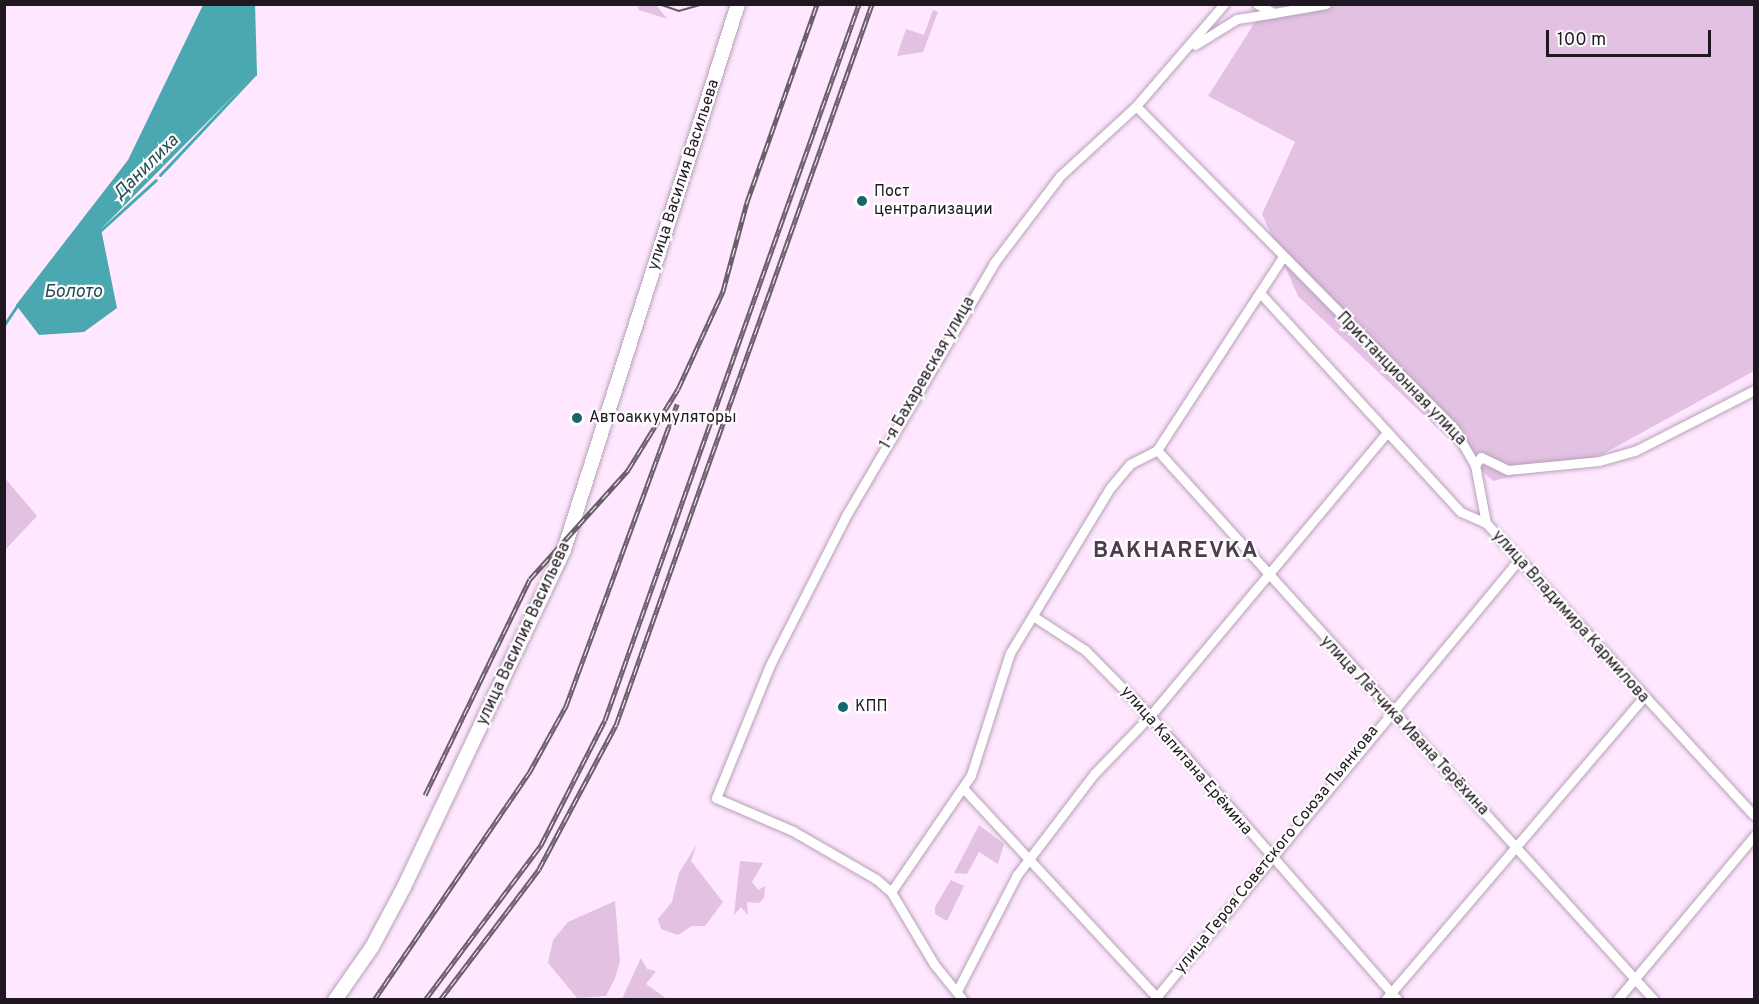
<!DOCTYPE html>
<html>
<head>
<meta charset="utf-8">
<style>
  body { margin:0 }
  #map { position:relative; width:1759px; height:1004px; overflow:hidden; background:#fee7ff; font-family:Overpass,sans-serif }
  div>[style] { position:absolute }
  .green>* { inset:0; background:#e2c1e3 }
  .water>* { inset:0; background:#4ba8b1 }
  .stream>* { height:3px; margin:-1.5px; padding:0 1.5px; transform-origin:1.5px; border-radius:1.5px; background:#4ba8b1 }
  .roads { filter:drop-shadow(0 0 2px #b7a1b8) drop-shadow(0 0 2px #b7a1b8) }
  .minor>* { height:9px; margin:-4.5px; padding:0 4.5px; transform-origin:4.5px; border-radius:4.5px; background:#fff }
  .secondary>* { height:14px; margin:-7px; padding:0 7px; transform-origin:7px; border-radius:7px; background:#fff }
  .tram>* { height:1.5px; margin:-0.75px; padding:0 0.75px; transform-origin:0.75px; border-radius:0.75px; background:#6c5f6c }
  .rail>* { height:5px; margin-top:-2.5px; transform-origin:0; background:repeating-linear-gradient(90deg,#fdfdfd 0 9px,#6c5f6c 0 18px); box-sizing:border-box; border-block:2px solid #6c5f6c }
  .dots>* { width:16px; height:16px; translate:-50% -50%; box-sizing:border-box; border:3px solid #fdfdfd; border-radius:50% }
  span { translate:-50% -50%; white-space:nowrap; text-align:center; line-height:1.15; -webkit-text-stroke:4.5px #fdfdfd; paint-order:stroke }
  .street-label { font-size:16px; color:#201820 }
  .poi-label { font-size:16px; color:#201820 }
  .left { translate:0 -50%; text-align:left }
  .water-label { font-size:18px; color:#224c51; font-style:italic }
  .district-label { font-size:22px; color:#4d3b4e; font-weight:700; letter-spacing:1.5px }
  .frame { position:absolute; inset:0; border:6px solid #201820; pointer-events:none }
  .scale { position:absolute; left:1546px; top:30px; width:165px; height:27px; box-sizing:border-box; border:3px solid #201820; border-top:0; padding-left:8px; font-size:18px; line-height:21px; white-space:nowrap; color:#201820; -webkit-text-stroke:4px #fdfdfd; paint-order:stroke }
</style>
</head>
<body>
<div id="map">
  <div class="green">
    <div style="clip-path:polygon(637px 5px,656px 5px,667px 19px,639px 10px)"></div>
    <div style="clip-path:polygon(1266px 5px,1754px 5px,1754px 371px,1601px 455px,1493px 481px,1298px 296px,1262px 214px,1295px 142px,1208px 96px)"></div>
    <div style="clip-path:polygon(933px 10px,938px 12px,923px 52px,897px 56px,906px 29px,924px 35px)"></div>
    <div style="clip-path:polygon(4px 477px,37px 516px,5px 550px,4px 550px)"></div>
    <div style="clip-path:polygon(979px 825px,1004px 844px,998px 864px,979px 852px,967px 874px,954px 873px)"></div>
    <div style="clip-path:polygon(697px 844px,691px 861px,723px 902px,705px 926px,692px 926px,678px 935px,661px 929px,658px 919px,672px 902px,679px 873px)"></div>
    <div style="clip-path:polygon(740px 861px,763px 863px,752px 882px,758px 890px,765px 886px,764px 898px,759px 903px,747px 902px,748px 915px,741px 907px,734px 915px)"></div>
    <div style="clip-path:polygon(951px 880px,964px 886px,947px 921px,935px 914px,935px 907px)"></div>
    <div style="clip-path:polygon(615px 901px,620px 962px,615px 978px,606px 996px,577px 998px,548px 963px,553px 940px,568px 922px)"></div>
    <div style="clip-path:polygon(641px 958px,647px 969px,656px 971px,646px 984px,667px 999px,622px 999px)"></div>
  </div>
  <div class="water">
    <div style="clip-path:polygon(203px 5px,253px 5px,255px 74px,101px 229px,117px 308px,84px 332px,39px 335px,16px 305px,128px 160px)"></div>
  </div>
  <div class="stream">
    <div style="left:160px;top:175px;width:139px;rotate:-46.8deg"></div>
    <div style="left:255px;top:74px;width:70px;rotate:-91.6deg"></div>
    <div style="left:101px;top:230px;width:74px;rotate:-42.3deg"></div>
    <div style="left:4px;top:325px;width:25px;rotate:-56deg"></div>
  </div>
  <div class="roads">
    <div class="minor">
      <div style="left:1257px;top:4px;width:19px;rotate:28deg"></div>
      <div style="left:1274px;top:13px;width:53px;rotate:-9.8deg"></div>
      <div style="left:1195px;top:45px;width:49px;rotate:-31.8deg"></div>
      <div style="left:1237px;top:19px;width:37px;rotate:-9deg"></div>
      <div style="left:1136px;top:106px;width:453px;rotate:45.4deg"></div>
      <div style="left:1454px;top:429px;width:42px;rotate:59.7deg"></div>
      <div style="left:1475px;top:465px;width:59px;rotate:79.3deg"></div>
      <div style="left:1260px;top:293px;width:297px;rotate:47.5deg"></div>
      <div style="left:1461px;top:512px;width:27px;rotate:24deg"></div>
      <div style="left:1486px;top:523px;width:396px;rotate:47.5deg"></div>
      <div style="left:1157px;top:450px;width:741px;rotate:47.9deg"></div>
      <div style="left:1475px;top:465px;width:10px;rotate:-53deg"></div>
      <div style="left:1481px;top:457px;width:30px;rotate:26deg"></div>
      <div style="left:1508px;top:470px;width:91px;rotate:-5.6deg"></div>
      <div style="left:1599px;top:461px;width:37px;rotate:-16deg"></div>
      <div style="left:1635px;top:451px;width:134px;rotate:-27.1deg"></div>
      <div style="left:1033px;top:616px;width:62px;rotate:33.2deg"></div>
      <div style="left:1085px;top:650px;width:93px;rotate:45.4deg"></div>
      <div style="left:1150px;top:716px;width:377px;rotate:48.9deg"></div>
      <div style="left:963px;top:788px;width:289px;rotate:47.2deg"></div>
      <div style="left:891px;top:892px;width:142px;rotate:-55.6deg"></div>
      <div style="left:971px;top:775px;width:128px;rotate:-72.3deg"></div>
      <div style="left:1010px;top:653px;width:193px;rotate:-58.8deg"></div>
      <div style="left:1110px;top:488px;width:31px;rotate:-50deg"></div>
      <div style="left:1130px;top:464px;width:30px;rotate:-27deg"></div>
      <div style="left:1157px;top:450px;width:229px;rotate:-56.9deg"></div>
      <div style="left:957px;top:991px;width:131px;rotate:-62.7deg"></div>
      <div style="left:1017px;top:875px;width:127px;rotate:-52.7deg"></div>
      <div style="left:1094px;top:774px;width:81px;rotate:-46deg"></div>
      <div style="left:1150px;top:716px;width:369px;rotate:-50.1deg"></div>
      <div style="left:963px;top:1000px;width:46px;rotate:-128.9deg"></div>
      <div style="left:934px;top:964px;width:84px;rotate:-120.8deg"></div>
      <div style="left:891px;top:892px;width:20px;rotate:-139deg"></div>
      <div style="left:876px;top:879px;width:96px;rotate:-150deg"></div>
      <div style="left:793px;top:831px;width:84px;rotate:-156.8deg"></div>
      <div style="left:716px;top:798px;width:144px;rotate:-67.9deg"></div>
      <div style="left:770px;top:665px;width:169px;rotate:-63deg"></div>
      <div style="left:847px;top:514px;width:291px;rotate:-59.6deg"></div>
      <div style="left:994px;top:263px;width:109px;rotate:-52.8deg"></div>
      <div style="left:1060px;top:176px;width:103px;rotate:-42.6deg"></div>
      <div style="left:1136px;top:106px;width:135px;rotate:-49.2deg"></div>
      <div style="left:1154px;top:1000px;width:569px;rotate:-50.35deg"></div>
      <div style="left:1385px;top:1000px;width:397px;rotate:-49.5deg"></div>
      <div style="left:1617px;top:1000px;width:214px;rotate:-50.1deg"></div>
    </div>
    <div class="secondary">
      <div style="left:335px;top:1000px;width:65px;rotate:-55.1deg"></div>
      <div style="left:372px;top:947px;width:68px;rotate:-61.9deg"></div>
      <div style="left:404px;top:887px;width:373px;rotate:-64.6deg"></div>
      <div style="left:564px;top:550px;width:573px;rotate:-72.32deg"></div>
    </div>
  </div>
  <div class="tram">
    <div style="left:659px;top:4px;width:21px;rotate:19deg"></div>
    <div style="left:679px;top:11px;width:25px;rotate:-16deg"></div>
  </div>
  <div class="rail">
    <div style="left:425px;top:795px;width:240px;rotate:-64.1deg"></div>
    <div style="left:530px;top:579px;width:147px;rotate:-48deg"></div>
    <div style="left:628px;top:470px;width:95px;rotate:-58.3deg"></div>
    <div style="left:678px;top:389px;width:108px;rotate:-65.3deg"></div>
    <div style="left:723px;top:291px;width:92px;rotate:-74.9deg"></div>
    <div style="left:747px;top:202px;width:210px;rotate:-70.5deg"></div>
    <div style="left:374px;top:1000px;width:275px;rotate:-55.7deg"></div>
    <div style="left:529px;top:773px;width:77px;rotate:-61.1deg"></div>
    <div style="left:566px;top:706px;width:322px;rotate:-69.8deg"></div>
    <div style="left:425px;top:1000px;width:194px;rotate:-53.2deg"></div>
    <div style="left:541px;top:845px;width:140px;rotate:-62.9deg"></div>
    <div style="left:605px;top:720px;width:760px;rotate:-70.47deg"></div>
    <div style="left:440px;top:1000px;width:164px;rotate:-52.9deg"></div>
    <div style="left:539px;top:869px;width:163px;rotate:-61.9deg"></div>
    <div style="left:616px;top:725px;width:765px;rotate:-70.45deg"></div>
  </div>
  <div class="dots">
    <div style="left:862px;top:201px;background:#18666d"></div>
    <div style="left:577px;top:418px;background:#18666d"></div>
    <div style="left:843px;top:707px;background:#18666d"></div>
  </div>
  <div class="street-label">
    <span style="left:684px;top:175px;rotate:-72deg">улица Василия Васильева</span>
    <span style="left:928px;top:373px;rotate:-60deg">1-я Бахаревская улица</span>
    <span style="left:1401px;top:379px;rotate:46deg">Пристанционная улица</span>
    <span style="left:1570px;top:617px;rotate:48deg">улица Владимира Кармилова</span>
    <span style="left:524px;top:634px;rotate:-65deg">улица Василия Васильева</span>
    <span style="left:1404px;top:726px;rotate:47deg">улица Лётчика Ивана Терёхина</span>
    <span style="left:1186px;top:761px;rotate:49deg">улица Капитана Ерёмина</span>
    <span style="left:1277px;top:850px;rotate:-51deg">улица Героя Советского Союза Пьянкова</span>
  </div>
  <div class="poi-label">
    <span class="left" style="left:874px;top:201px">Пост<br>централизации</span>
    <span class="left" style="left:589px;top:418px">Автоаккумуляторы</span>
    <span class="left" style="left:855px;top:707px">КПП</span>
  </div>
  <div class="water-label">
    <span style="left:147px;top:168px;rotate:-45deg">Данилиха</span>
    <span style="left:73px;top:293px">Болото</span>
  </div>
  <div class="district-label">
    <span style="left:1176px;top:552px">BAKHAREVKA</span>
  </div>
  <div class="frame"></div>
  <div class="scale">100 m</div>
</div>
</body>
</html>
